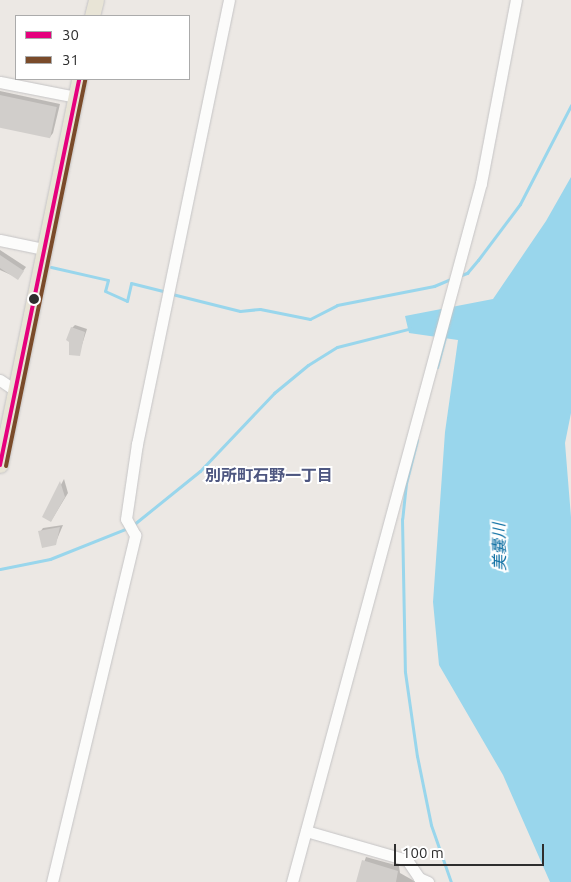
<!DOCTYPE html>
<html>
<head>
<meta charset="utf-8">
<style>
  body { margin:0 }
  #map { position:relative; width:571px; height:882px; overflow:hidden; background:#ece8e4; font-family:Ubuntu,"Noto Sans JP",sans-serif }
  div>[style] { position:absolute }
  .water>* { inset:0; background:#99d6ec }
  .shadow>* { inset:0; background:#0003 }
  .stream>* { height:3px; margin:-1.5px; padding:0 1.5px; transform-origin:1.5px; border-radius:1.5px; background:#99d6ec }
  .building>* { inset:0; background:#d1cecb; transform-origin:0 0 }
  .roads { filter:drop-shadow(0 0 1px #c5c4c5) drop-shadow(0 0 1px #c5c4c5) }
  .minor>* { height:11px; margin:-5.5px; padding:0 5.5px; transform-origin:5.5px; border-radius:5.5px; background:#fcfcfb }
  .major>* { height:15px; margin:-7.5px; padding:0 7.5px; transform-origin:7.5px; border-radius:7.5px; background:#e8e4d6 }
  .bus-1>* { height:4px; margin:-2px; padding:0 2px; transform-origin:2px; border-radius:2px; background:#e5007d }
  .bus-2>* { height:4px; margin:-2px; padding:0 2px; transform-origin:2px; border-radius:2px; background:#7a4b2a }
  .dots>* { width:14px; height:14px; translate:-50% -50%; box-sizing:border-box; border:2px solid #fff; border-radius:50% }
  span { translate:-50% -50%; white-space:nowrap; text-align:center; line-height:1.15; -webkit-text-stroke:4px #fff; paint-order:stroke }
  .neighbourhood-label { font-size:16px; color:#4d5680; font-weight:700 }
  .water-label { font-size:16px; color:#0d6fa3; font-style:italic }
  .legend { position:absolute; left:15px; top:15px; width:175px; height:65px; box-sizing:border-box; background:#fff; border:1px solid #ababab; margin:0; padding:6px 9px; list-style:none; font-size:15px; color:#2e2e2e }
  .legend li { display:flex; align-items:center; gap:10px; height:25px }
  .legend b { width:25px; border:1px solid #ababab }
  .scale { position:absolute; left:394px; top:844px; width:150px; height:22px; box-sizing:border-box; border:2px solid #2e2e2e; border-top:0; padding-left:6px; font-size:15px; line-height:18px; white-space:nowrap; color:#2e2e2e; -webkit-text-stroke:4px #fff; paint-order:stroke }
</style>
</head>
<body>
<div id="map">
  <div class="water">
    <div style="clip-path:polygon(571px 177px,571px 413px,565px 443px,571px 517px,571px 882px,550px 882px,503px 775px,439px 665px,433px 602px,445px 432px,458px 340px,409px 333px,405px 316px,493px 299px,546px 221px)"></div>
  </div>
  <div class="shadow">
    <div style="clip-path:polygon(0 91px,60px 104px,53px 133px,50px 137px,0 126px)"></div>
    <div style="clip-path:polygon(0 250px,26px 267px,18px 278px,0 270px)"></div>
    <div style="clip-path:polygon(75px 325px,87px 329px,79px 354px,72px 328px)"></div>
    <div style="clip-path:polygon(64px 479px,68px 493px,51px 521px,44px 517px)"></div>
    <div style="clip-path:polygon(63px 525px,55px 544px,40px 532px,43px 528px)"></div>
    <div style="clip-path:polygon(366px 857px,399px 866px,400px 873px,416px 882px,357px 882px)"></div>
  </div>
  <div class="stream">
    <div style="left:51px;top:267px;width:58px;rotate:12.8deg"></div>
    <div style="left:108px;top:280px;width:11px;rotate:105deg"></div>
    <div style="left:105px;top:291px;width:24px;rotate:24deg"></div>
    <div style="left:127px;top:301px;width:18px;rotate:-77deg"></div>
    <div style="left:131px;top:283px;width:36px;rotate:14deg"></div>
    <div style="left:459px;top:276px;width:9px;rotate:-21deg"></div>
    <div style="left:467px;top:273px;width:17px;rotate:-50deg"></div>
    <div style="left:478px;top:260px;width:70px;rotate:-53.1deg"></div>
    <div style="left:520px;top:204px;width:111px;rotate:-62.7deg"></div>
    <div style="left:172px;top:294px;width:70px;rotate:14deg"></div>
    <div style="left:240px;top:311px;width:20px;rotate:-6deg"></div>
    <div style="left:260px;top:309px;width:51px;rotate:11.3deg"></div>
    <div style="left:310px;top:319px;width:30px;rotate:-27deg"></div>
    <div style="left:337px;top:305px;width:99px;rotate:-11.1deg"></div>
    <div style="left:434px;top:286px;width:21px;rotate:-23deg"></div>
    <div style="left:437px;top:367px;width:34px;rotate:-75deg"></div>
    <div style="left:417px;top:440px;width:44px;rotate:104.3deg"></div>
    <div style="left:406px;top:483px;width:36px;rotate:96deg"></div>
    <div style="left:402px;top:519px;width:153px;rotate:88.9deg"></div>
    <div style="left:405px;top:672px;width:85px;rotate:81.9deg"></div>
    <div style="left:417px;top:756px;width:70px;rotate:78.5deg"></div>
    <div style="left:431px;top:825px;width:60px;rotate:70.7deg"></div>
    <div style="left:133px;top:525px;width:86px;rotate:-38.9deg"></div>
    <div style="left:200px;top:471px;width:108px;rotate:-46.5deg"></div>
    <div style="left:274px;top:393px;width:44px;rotate:-39.5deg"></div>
    <div style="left:308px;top:365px;width:34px;rotate:-32deg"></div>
    <div style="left:337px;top:347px;width:77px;rotate:-14.2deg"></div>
    <div style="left:0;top:569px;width:51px;rotate:-11.3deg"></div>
    <div style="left:50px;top:559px;width:84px;rotate:-21.7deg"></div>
  </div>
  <div class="building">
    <div style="left:0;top:95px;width:58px;height:32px;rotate:12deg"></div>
    <div style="clip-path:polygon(0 255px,24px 271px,18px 280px,0 268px)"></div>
    <div style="clip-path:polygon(71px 327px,85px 332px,80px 356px,69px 355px,69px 342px,66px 340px)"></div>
    <div style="clip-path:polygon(60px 481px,65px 497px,51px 522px,42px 517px)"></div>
    <div style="clip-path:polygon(60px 527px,56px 545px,42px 548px,38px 531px)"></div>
    <div style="clip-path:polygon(362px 860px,398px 871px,396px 882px,356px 882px)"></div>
  </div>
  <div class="roads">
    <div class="minor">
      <div style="left:0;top:82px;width:77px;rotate:11.2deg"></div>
      <div style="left:0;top:240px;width:45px;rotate:11.6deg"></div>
      <div style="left:0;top:380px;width:18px;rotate:34deg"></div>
      <div style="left:306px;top:831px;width:105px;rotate:16deg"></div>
      <div style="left:407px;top:860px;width:22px;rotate:56deg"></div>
      <div style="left:419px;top:878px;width:10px;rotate:24deg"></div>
      <div style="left:52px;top:882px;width:357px;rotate:-76.5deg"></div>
      <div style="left:135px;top:535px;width:18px;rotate:-119deg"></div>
      <div style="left:126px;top:519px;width:76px;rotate:-81.7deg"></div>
      <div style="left:137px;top:444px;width:453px;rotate:-78.3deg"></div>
      <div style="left:292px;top:882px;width:724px;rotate:-74.87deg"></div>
      <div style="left:481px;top:183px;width:186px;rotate:-79.2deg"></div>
    </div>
    <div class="major">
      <div style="left:92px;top:16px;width:16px;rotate:-76deg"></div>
      <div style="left:0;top:465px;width:394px;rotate:-78.4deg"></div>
    </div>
  </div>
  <div class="bus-1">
    <div style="left:0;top:465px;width:394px;rotate:-78.4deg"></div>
  </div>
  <div class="bus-2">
    <div style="left:6px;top:466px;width:394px;rotate:-78.4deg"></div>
  </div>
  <div class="dots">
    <div style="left:34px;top:299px;background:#2e2e2e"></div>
  </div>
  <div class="neighbourhood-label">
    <span style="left:269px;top:475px">別所町石野一丁目</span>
  </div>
  <div class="water-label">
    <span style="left:499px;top:547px;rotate:-91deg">美嚢川</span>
  </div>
  <ul class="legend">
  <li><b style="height:6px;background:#e5007d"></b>30</li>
  <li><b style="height:6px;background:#7a4b2a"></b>31</li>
  </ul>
  <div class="scale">100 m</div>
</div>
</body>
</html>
